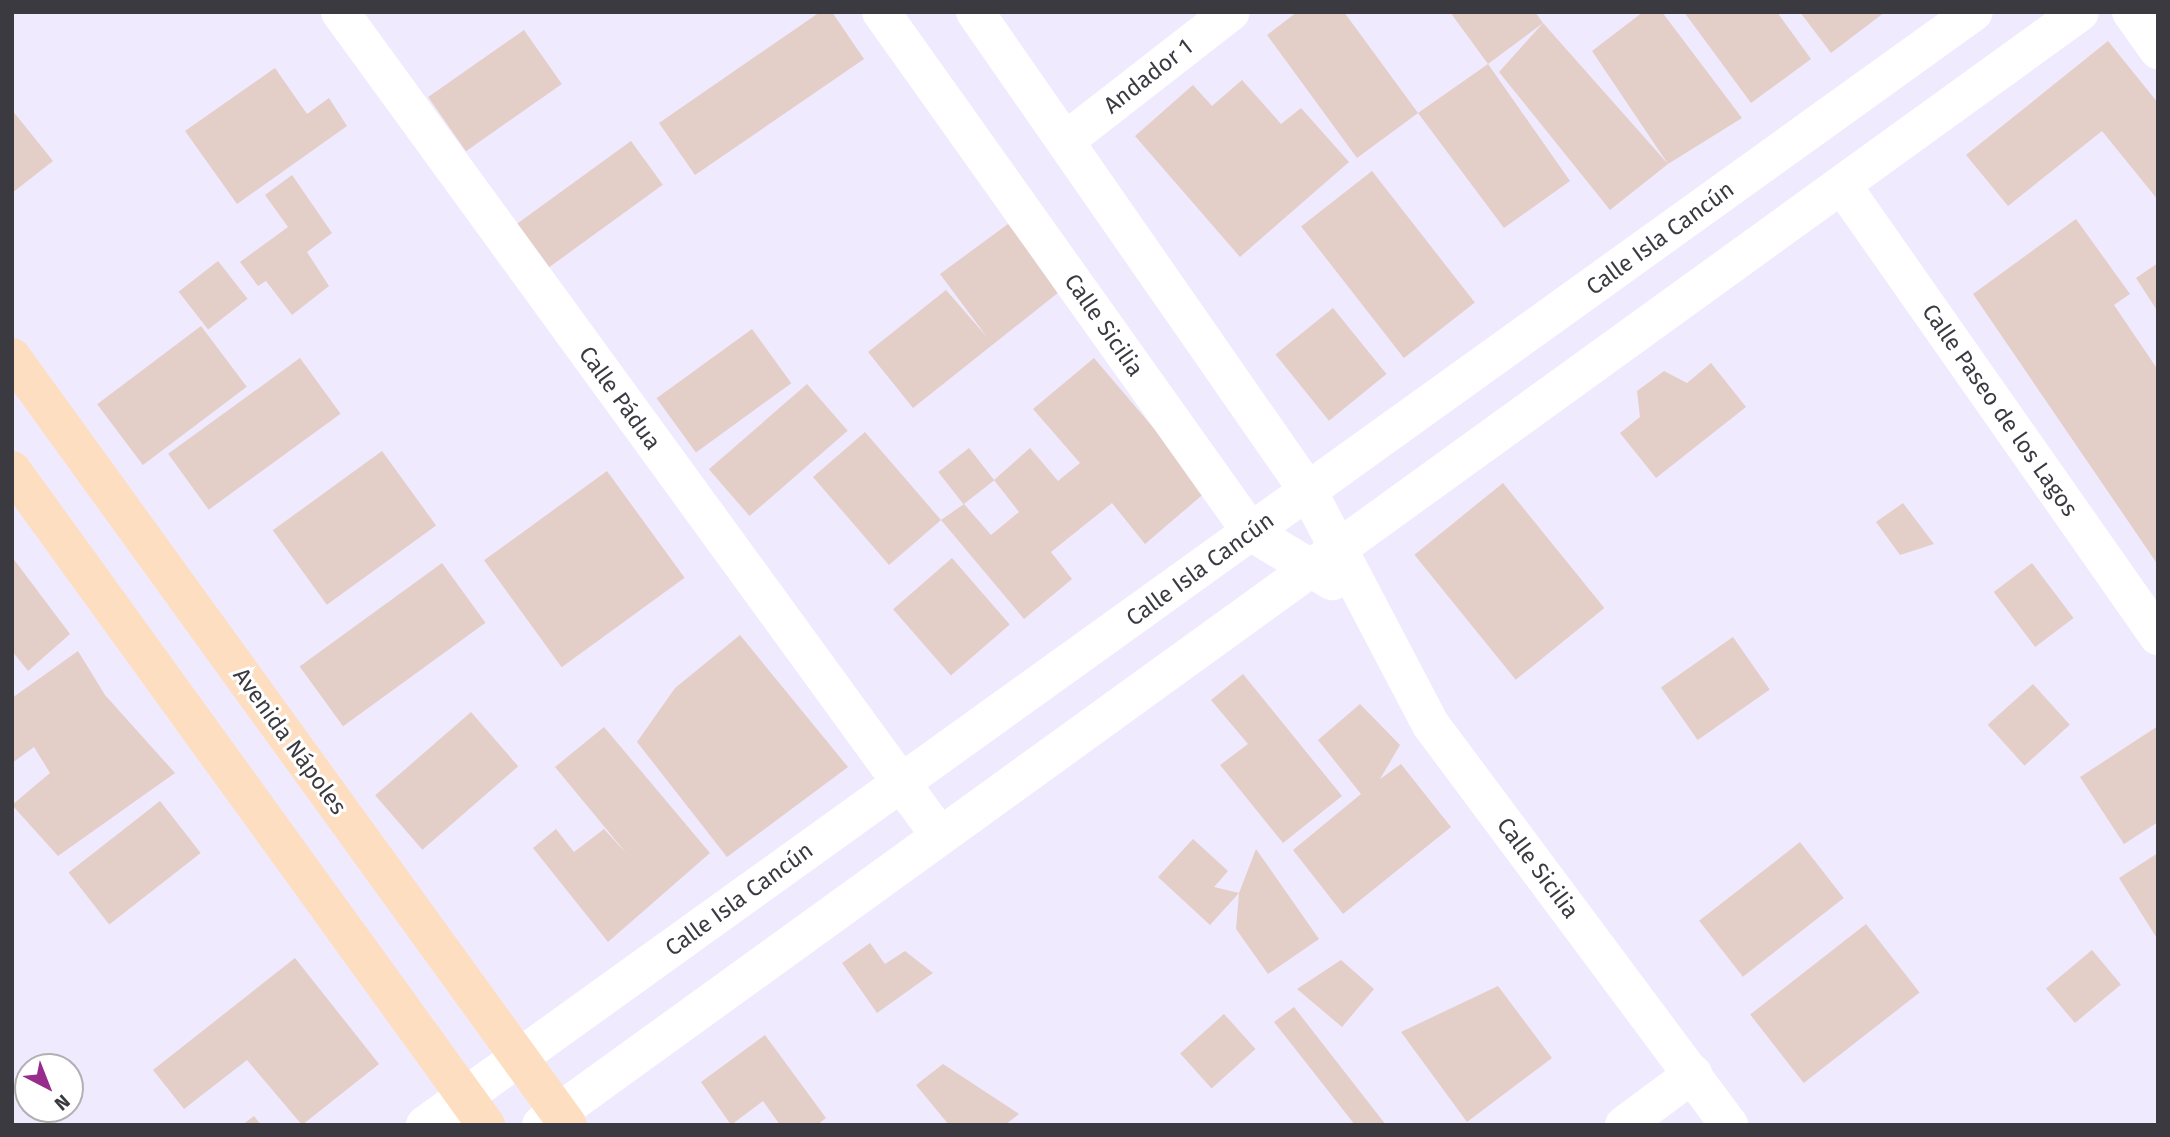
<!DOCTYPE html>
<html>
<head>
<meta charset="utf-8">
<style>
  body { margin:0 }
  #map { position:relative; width:2170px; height:1137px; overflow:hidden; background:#f0eafe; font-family:"Fira Sans",sans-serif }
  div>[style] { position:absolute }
  .building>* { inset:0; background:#e4cec8; transform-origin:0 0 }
  .minor>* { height:38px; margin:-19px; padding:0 19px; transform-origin:19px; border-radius:19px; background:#fff }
  .major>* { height:38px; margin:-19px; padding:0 19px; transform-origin:19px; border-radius:19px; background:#fedec1 }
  span { translate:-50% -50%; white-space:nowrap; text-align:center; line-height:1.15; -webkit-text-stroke:6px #fff; paint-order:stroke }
  .street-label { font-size:23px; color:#3c3a41 }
  .frame { position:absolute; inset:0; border:14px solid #3c3a41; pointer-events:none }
  .north { position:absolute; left:14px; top:1053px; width:70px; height:70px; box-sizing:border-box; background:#fff; border:2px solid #b1b0b3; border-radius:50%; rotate:138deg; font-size:19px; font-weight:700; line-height:28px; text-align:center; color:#3c3a41 }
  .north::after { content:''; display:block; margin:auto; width:24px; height:32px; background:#982c8d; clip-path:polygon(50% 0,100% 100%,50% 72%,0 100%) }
</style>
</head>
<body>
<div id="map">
  <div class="building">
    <div style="clip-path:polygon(820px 12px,832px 12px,864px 59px,695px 175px,659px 123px)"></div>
    <div style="clip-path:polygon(1297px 12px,1344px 12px,1418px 113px,1488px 64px,1570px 181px,1504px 228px,1418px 113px,1357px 158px,1267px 35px)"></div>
    <div style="clip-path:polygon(1450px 12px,1535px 12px,1543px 23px,1488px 64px)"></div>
    <div style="clip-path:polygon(1643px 12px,1662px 12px,1742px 118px,1668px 164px,1592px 51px)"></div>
    <div style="clip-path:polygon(1684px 12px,1777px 12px,1811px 59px,1751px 103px)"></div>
    <div style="clip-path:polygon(1800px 12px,1885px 12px,1831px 53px)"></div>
    <div style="clip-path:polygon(1543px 23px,1668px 164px,1610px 210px,1499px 72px)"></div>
    <div style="left:524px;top:30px;width:66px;height:117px;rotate:55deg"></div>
    <div style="clip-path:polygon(2108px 41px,2158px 103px,2158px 200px,2102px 131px,2008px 206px,1966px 155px)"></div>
    <div style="clip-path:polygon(275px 68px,307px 114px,329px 98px,347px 126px,237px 204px,185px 131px)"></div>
    <div style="clip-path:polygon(1242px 80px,1281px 124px,1301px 108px,1349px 162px,1240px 257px,1135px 136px,1193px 85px,1212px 106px)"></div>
    <div style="clip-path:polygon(12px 110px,53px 161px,12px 193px)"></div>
    <div style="left:631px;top:141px;width:54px;height:148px;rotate:54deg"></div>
    <div style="left:1372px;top:171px;width:167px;height:90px;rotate:52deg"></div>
    <div style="clip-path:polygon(292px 175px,332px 233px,307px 252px,329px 286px,292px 315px,266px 281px,258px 286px,240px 262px,288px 227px,265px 195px)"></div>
    <div style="clip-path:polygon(2076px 219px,2130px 294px,2114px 305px,2158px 370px,2158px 565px,1973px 294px)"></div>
    <div style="clip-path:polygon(1008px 224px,1059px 292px,913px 408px,868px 352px,946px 290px,987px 337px,940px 274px)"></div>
    <div style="left:218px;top:261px;width:48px;height:50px;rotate:52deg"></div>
    <div style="clip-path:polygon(2158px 263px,2158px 312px,2136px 278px)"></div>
    <div style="left:1333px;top:308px;width:85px;height:74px;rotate:51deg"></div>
    <div style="left:201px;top:326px;width:76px;height:130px;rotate:53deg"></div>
    <div style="left:752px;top:329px;width:67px;height:118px;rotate:54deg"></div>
    <div style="left:300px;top:358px;width:69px;height:163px;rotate:54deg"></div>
    <div style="clip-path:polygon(1094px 358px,1207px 491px,1145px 544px,1112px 503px,1051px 552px,1072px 579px,1024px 619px,941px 520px,889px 565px,813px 477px,865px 432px,941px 520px,964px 504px,991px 535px,1019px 512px,994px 480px,1030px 448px,1058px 481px,1080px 463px,1033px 409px)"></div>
    <div style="clip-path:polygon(1711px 363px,1746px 407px,1656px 478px,1620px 433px,1640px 417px,1637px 391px,1664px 371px,1687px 383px)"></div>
    <div style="left:807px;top:384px;width:62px;height:130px;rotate:49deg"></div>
    <div style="left:969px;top:448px;width:41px;height:39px;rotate:52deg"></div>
    <div style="left:382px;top:451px;width:92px;height:135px;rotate:54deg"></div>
    <div style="left:607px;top:471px;width:132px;height:152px;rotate:54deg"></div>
    <div style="left:1503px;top:483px;width:161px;height:114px;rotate:51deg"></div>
    <div style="clip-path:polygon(1903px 503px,1934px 544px,1900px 555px,1876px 522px)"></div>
    <div style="clip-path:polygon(12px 557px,70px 634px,28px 671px,12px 651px)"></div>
    <div style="left:952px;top:558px;width:88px;height:78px;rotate:49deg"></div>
    <div style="left:442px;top:563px;width:74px;height:176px;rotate:54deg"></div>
    <div style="left:2032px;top:563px;width:69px;height:48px;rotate:53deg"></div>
    <div style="clip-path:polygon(740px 635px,848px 767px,727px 857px,637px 742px,675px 688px)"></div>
    <div style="left:1733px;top:637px;width:64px;height:88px;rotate:55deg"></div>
    <div style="clip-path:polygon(78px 651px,105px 695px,175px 773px,58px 856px,12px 805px,50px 773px,34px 747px,12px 763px,12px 698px)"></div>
    <div style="clip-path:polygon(1243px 674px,1342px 796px,1283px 843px,1220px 765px,1248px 744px,1211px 700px)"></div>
    <div style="left:2033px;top:684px;width:55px;height:61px;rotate:48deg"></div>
    <div style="clip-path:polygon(1360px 704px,1400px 745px,1380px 779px,1401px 764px,1451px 827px,1343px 914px,1293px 850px,1361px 794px,1318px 740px)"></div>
    <div style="left:471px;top:712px;width:72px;height:127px;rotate:49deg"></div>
    <div style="clip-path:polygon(2158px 726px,2158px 822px,2124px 844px,2080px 777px)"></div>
    <div style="clip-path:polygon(604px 727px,710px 853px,608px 942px,533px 848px,556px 829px,574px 852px,604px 829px,627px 854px,555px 767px)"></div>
    <div style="left:160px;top:801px;width:66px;height:116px;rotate:52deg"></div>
    <div style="clip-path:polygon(1193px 839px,1228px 871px,1214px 887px,1239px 893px,1210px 925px,1158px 877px)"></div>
    <div style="left:1800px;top:842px;width:71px;height:128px;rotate:52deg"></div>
    <div style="clip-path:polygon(1256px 849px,1319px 939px,1268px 974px,1236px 929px,1239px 893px)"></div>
    <div style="clip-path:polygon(2158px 853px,2158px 940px,2119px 878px)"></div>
    <div style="left:1866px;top:924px;width:87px;height:147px;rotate:52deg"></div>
    <div style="clip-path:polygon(870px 943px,885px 964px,905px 951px,933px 973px,877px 1013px,842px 963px)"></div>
    <div style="left:2092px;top:950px;width:45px;height:60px;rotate:50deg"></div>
    <div style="clip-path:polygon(295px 958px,379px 1064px,302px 1125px,247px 1060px,184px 1109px,153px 1070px)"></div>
    <div style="clip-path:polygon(1341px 960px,1374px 989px,1342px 1027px,1297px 989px)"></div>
    <div style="clip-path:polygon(1498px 986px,1552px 1058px,1467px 1122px,1401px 1032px)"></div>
    <div style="clip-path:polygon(1294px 1007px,1386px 1125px,1355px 1125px,1274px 1022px)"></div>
    <div style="left:1224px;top:1014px;width:47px;height:59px;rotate:48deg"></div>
    <div style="clip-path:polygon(765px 1035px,826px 1118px,817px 1125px,780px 1125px,763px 1101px,731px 1125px,701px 1082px)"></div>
    <div style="clip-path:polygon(943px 1064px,1019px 1114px,1005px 1125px,949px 1125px,916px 1085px)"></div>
    <div style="clip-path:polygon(254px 1116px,261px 1125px,242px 1125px)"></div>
  </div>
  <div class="minor">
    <div style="left:340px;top:12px;width:1019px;rotate:53.94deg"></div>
    <div style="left:881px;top:12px;width:638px;rotate:54.57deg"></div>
    <div style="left:1251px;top:532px;width:95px;rotate:31.2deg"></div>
    <div style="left:975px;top:12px;width:583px;rotate:55.19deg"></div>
    <div style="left:1308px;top:491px;width:264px;rotate:62.3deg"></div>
    <div style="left:1431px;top:725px;width:499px;rotate:53.3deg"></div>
    <div style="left:2131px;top:12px;width:47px;rotate:54.6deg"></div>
    <div style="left:1065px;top:141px;width:210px;rotate:-37.9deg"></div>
    <div style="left:1842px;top:185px;width:551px;rotate:54.98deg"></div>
    <div style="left:425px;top:1125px;width:1907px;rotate:-35.7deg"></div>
    <div style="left:541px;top:1125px;width:1899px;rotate:-35.87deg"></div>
    <div style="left:1624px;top:1125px;width:86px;rotate:-36.5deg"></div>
  </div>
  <div class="major">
    <div style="left:12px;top:357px;width:948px;rotate:54.1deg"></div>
    <div style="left:12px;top:470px;width:809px;rotate:54.11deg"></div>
  </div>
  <div class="street-label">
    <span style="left:1148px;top:76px;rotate:-38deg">Andador 1</span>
    <span style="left:1660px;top:238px;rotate:-36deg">Calle Isla Cancún</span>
    <span style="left:1104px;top:325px;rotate:55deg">Calle Sicilia</span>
    <span style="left:620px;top:398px;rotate:54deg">Calle Pádua</span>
    <span style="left:2000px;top:410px;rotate:55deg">Calle Paseo de los Lagos</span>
    <span style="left:1200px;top:569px;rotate:-36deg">Calle Isla Cancún</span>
    <span style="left:290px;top:741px;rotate:54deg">Avenida Nápoles</span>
    <span style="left:1538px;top:868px;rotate:53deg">Calle Sicilia</span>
    <span style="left:739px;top:899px;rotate:-36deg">Calle Isla Cancún</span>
  </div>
  <div class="frame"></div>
  <div class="north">N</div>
</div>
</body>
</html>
